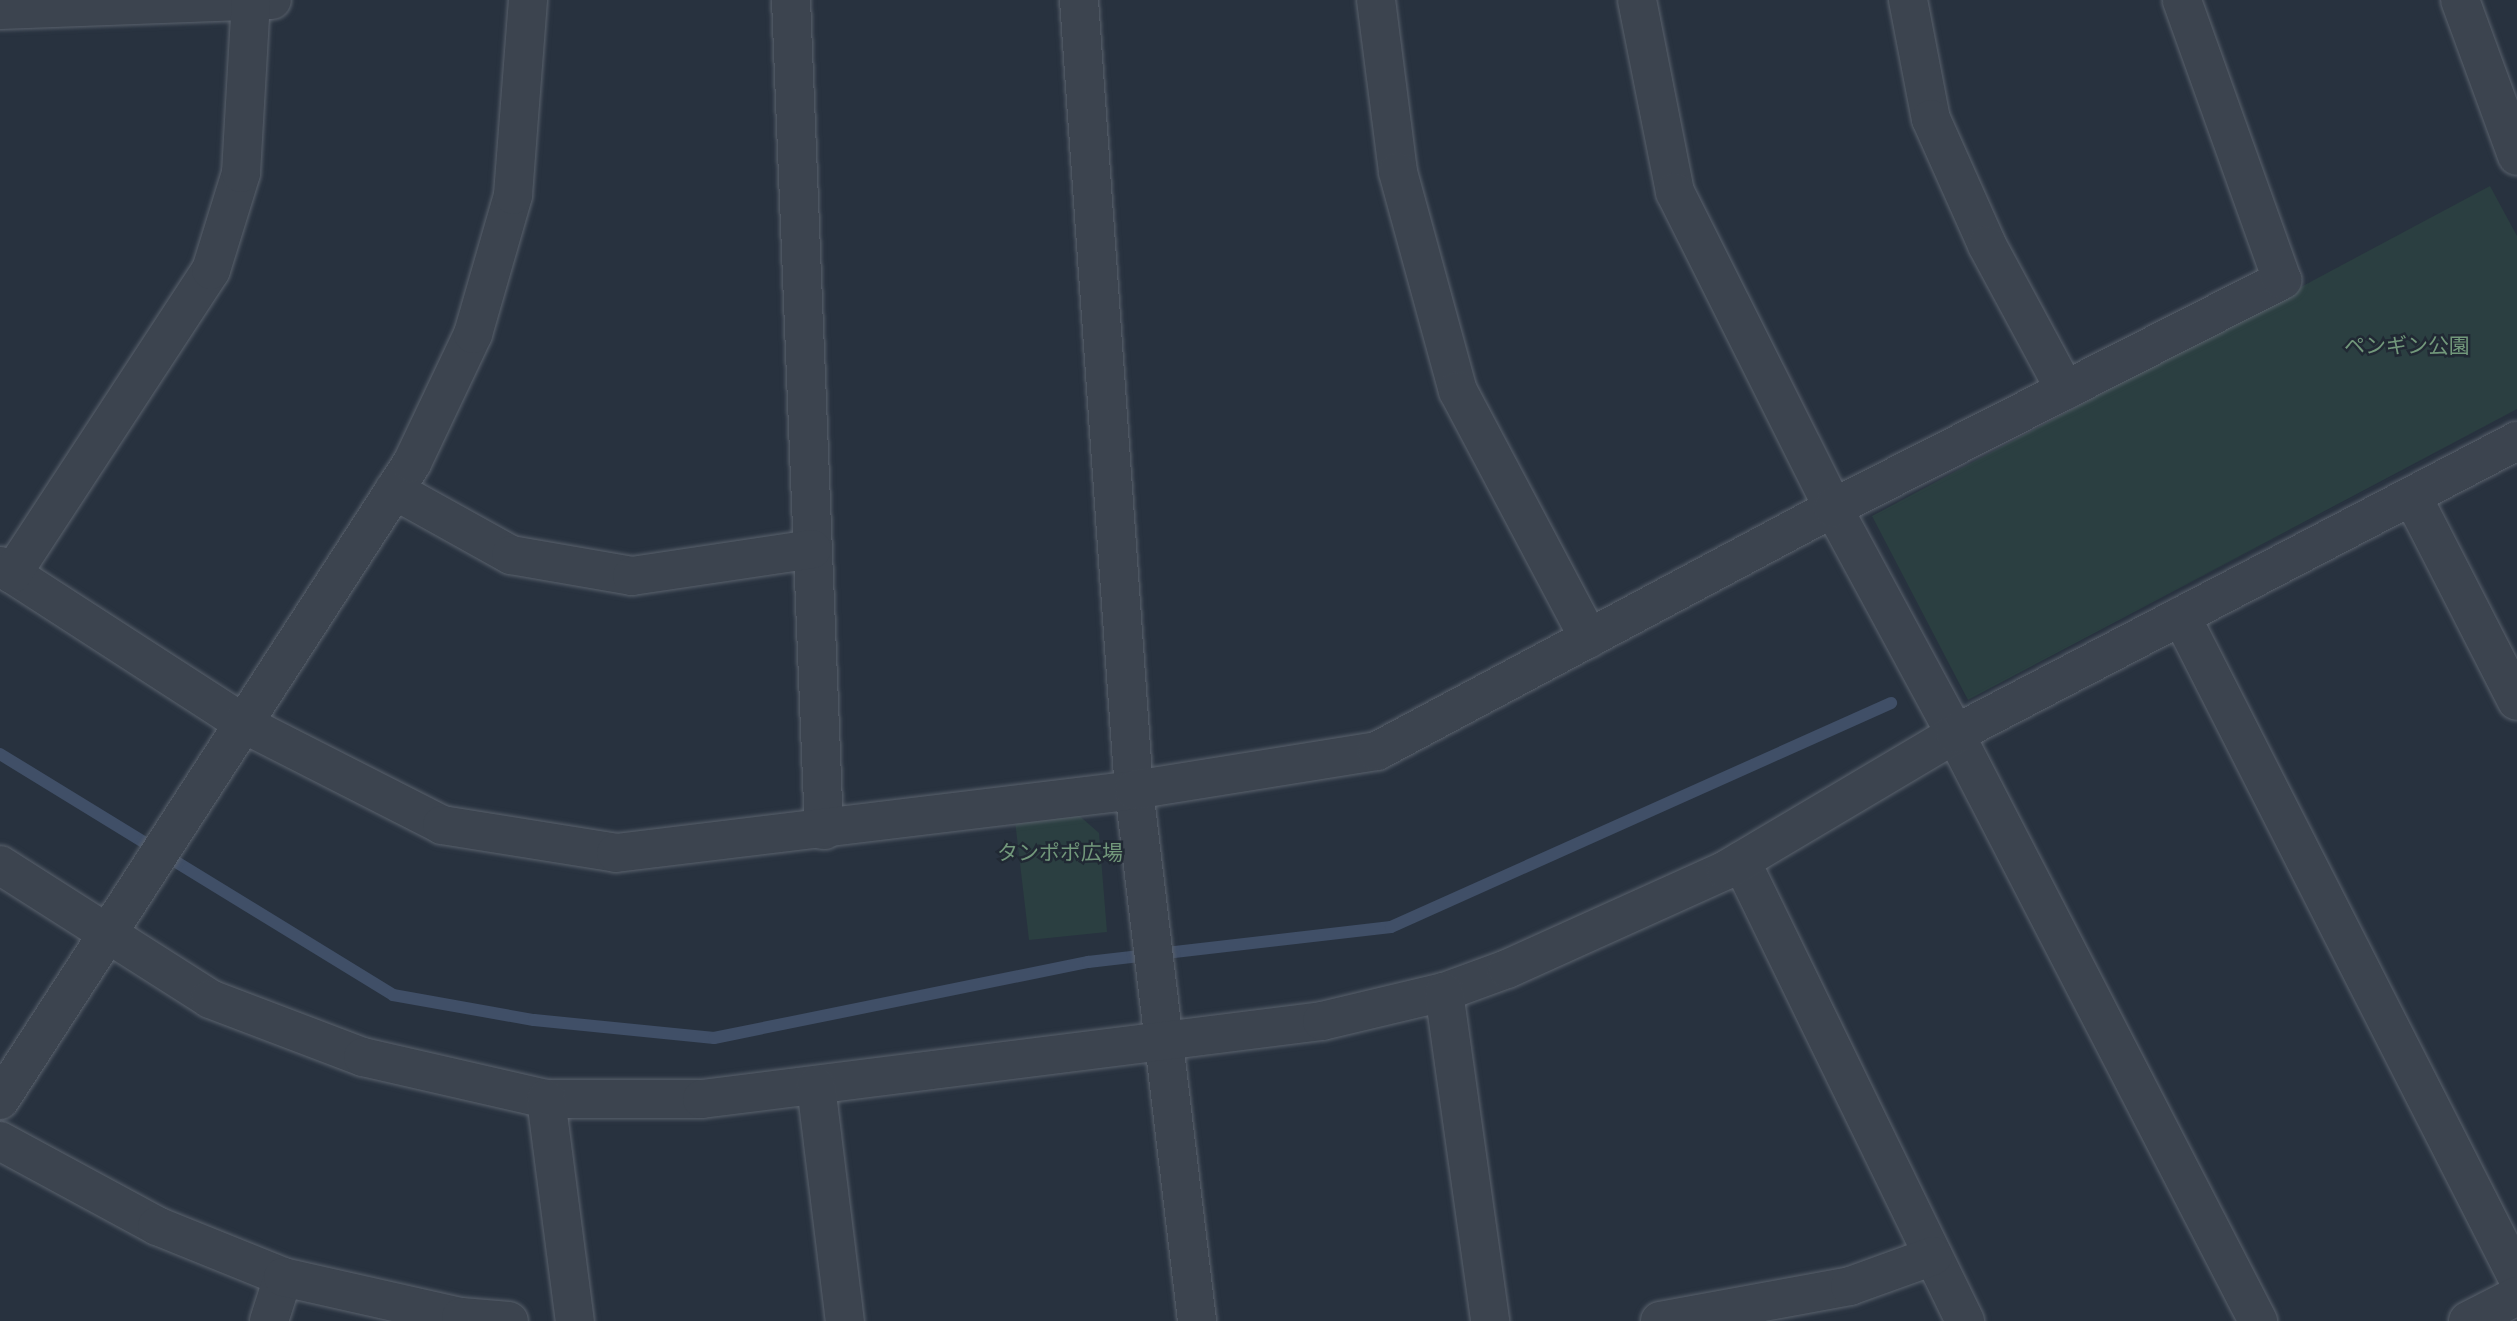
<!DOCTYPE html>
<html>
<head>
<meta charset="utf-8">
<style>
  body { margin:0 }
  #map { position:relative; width:2517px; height:1321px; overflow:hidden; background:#28323f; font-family:Overpass,"Noto Sans JP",sans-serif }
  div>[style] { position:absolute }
  .green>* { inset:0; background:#2b3f41 }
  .stream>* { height:12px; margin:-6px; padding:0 6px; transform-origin:6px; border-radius:6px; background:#404f67 }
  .roads { filter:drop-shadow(0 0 2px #5a626d) drop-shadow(0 0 2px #5a626d) }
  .minor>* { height:38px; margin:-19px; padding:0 19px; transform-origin:19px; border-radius:19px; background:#3c444f }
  span { translate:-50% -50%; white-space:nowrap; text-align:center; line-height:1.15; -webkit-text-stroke:5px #212934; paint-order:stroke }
  .park-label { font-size:21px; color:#72987b }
</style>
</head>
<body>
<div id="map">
  <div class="green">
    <div style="clip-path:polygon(2490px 186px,2517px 236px,2517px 409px,1968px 700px,1872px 516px)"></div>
    <div style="clip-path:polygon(1074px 811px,1099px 833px,1107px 932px,1029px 940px,1015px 821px)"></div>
  </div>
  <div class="stream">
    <div style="left:0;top:754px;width:461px;rotate:31.5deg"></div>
    <div style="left:393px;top:995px;width:143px;rotate:10.1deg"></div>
    <div style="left:534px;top:1020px;width:181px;rotate:5.7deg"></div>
    <div style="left:714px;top:1038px;width:382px;rotate:-11.5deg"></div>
    <div style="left:1088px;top:962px;width:305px;rotate:-6.6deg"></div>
    <div style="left:1391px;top:927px;width:548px;rotate:-24.13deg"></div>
  </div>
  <div class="roads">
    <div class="minor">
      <div style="left:791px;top:0;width:831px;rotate:87.72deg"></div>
      <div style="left:1079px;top:0;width:792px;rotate:86.02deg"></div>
      <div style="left:1134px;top:790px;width:535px;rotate:83.23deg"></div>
      <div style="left:1376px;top:0;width:173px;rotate:82.7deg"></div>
      <div style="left:1398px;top:172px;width:227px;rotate:74.7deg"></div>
      <div style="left:1458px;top:391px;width:280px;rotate:62.1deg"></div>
      <div style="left:1637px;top:0;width:196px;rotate:78.8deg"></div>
      <div style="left:1675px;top:192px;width:353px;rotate:63.4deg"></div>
      <div style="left:1833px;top:508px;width:257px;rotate:61.6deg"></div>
      <div style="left:1955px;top:734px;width:661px;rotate:62.7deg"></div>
      <div style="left:1908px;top:0;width:121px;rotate:79.1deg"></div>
      <div style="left:1931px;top:119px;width:138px;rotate:66deg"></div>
      <div style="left:1987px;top:245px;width:165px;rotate:61.7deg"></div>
      <div style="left:2460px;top:0;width:166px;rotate:69.9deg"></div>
      <div style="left:0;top:10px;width:272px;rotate:-2.1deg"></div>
      <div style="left:394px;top:490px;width:134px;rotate:29.1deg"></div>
      <div style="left:511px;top:555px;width:123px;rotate:9.8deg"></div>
      <div style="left:632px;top:576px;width:182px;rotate:-8.5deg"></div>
      <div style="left:2412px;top:496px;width:230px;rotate:62.9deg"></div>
      <div style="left:0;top:566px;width:291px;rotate:32.9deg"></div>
      <div style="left:244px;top:724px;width:222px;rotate:27deg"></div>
      <div style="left:442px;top:825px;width:176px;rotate:9.1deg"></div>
      <div style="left:616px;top:853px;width:522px;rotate:-6.93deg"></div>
      <div style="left:1134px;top:790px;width:246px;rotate:-9.1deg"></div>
      <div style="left:1377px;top:751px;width:517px;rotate:-28.05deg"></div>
      <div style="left:1833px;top:508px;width:504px;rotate:-26.92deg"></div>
      <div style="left:2282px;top:280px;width:297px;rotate:-109.7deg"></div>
      <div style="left:12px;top:574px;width:363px;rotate:-56.8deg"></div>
      <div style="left:211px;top:270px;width:102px;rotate:-72.8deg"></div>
      <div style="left:241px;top:173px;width:173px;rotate:-86.7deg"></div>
      <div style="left:2181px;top:616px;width:741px;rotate:63.05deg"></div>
      <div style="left:1741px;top:861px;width:512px;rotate:64.04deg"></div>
      <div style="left:0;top:865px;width:249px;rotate:32.5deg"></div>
      <div style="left:210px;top:999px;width:164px;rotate:20.8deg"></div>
      <div style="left:363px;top:1057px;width:188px;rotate:12.9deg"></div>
      <div style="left:546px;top:1099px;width:156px"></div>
      <div style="left:702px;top:1099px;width:625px;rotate:-7.17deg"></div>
      <div style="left:1322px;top:1021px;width:125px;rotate:-13.4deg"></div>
      <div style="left:1444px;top:992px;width:67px;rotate:-20.1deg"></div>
      <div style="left:1507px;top:969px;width:240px;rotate:-24.3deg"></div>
      <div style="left:1726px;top:870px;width:266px;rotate:-30.7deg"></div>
      <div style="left:1955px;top:734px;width:634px;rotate:-27.54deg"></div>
      <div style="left:1444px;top:992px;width:332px;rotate:82deg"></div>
      <div style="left:816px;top:1086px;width:237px;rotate:83deg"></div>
      <div style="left:546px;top:1099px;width:224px;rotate:82.6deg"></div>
      <div style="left:0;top:1100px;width:759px;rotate:-57.11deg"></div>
      <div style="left:412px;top:463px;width:143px;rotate:-64.7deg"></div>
      <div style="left:473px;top:334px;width:145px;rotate:-73.9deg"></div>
      <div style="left:513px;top:195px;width:196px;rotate:-85.6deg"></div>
      <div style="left:0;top:1141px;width:179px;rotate:28.4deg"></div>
      <div style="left:157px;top:1226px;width:136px;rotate:22deg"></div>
      <div style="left:269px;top:1321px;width:46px;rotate:-72.3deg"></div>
      <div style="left:283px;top:1277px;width:182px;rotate:12.7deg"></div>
      <div style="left:461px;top:1317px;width:48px;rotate:4.8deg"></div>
      <div style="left:1660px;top:1321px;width:193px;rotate:-10.4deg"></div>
      <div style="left:1850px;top:1286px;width:88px;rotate:-19.9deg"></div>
      <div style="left:2468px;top:1321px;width:55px;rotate:-27deg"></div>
    </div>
  </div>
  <div class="park-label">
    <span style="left:2407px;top:348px">ペンギン公園</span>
    <span style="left:1060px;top:855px">タンポポ広場</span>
  </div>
</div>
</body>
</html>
